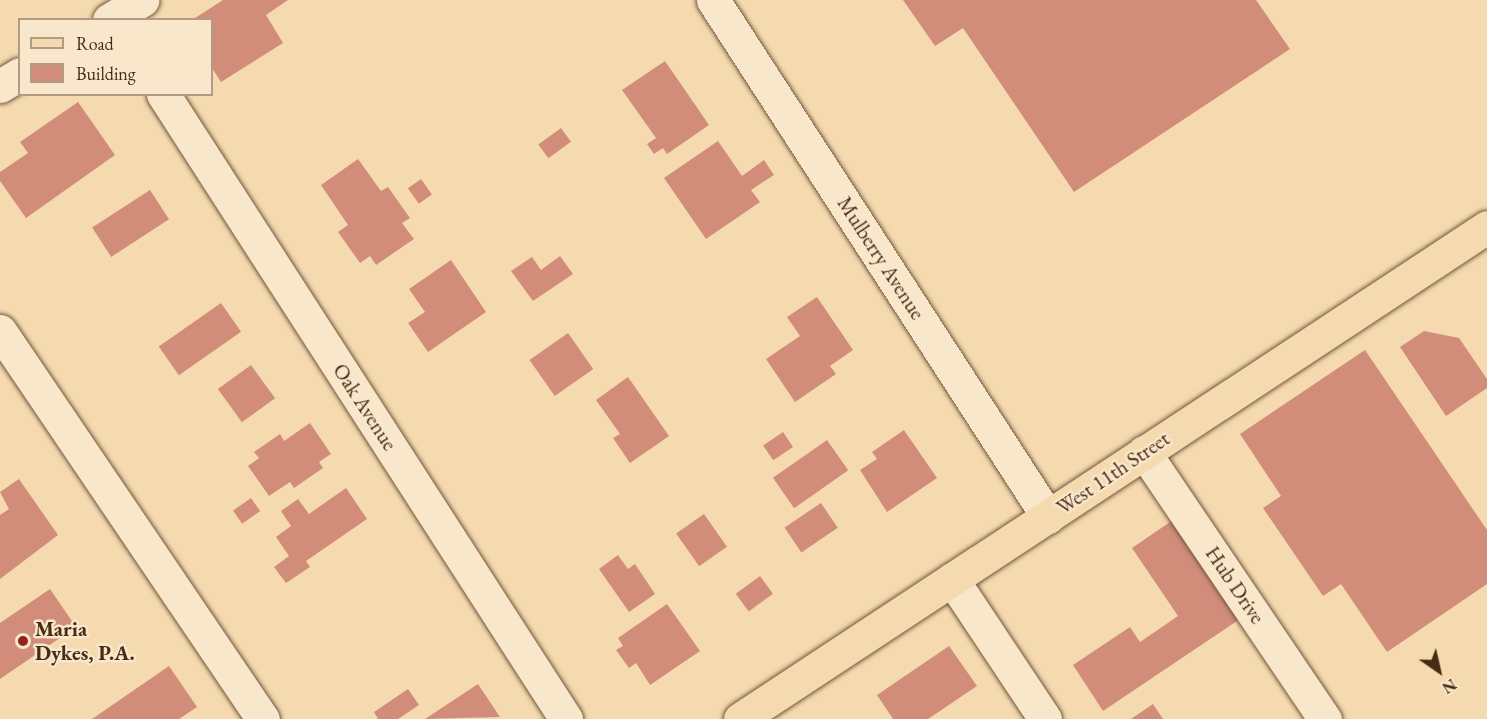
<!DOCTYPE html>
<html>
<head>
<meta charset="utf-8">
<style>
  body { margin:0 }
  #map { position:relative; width:1487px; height:719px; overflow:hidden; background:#f5daaf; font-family:"EB Garamond",serif }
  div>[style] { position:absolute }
  .building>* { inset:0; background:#d28d7a; transform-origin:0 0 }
  .roads { filter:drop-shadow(0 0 2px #73563c) drop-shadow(0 0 2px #73563c) }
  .minor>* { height:33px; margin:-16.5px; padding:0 16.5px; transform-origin:16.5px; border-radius:16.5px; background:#f8e7cb }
  .major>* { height:33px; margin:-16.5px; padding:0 16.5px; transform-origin:16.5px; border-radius:16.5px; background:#f5daaf }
  .dots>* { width:16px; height:16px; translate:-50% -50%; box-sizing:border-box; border:3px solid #f8e7cb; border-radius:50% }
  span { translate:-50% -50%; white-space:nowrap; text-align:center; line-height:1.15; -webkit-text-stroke:5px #f8e7cb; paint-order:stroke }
  .street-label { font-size:21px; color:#482a16 }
  .poi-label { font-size:21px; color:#482a16; font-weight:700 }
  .left { translate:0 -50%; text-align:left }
  .legend { position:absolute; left:18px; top:18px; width:195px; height:78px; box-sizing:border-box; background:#f8e7cb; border:2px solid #b29b83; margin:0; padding:8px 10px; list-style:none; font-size:18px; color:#482a16 }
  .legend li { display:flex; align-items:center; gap:12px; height:30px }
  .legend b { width:30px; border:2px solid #b29b83 }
  .north { position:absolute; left:1409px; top:641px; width:60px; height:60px; -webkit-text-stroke:4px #f8e7cb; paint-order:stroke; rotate:146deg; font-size:16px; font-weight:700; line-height:24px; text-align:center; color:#482a16 }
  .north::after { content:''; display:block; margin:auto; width:21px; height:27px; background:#482a16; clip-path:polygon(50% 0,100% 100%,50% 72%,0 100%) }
</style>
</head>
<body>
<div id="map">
  <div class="building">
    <div style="clip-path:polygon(223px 0,288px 0,266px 15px,283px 43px,221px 82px,212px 68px,212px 20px,192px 20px)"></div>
    <div style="clip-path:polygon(903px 0,1256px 0,1290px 49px,1074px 192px,963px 28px,935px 46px)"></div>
    <div style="clip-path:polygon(665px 61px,709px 125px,667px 154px,663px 148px,654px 154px,647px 144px,656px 138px,622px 90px)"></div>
    <div style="clip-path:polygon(78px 102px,115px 155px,26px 218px,0 181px,0 172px,28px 153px,20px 142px)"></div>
    <div style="left:561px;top:128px;width:17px;height:28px;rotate:54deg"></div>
    <div style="clip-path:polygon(718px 141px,742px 176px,764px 160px,774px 175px,751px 190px,760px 202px,706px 239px,664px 178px)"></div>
    <div style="clip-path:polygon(358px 159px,381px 191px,388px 187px,410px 218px,402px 223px,414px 239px,376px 265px,370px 256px,360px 263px,338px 232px,348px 225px,321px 185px)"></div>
    <div style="left:421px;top:179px;width:19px;height:16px;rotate:55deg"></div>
    <div style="left:150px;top:190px;width:35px;height:69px;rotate:57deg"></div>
    <div style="clip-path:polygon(560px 256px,573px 274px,533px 301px,511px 271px,532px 257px,541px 270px)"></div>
    <div style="clip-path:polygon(451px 260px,486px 312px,428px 352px,408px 323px,425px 312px,409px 289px)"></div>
    <div style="clip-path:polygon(817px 297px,853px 350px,830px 366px,836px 374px,795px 402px,766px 359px,800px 336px,787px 317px)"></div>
    <div style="left:221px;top:303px;width:35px;height:76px;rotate:55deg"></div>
    <div style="clip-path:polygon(1424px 331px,1459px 338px,1487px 379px,1487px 388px,1446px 416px,1400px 347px)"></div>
    <div style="left:568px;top:333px;width:44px;height:47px;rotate:55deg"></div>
    <div style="clip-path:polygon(1365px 350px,1487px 530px,1487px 584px,1387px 652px,1341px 584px,1323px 596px,1263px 508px,1281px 496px,1240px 434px)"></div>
    <div style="left:251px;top:365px;width:41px;height:41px;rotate:54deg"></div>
    <div style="clip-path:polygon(628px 377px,669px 436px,630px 463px,613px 438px,620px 434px,596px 400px)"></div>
    <div style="clip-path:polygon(310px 423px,331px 454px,319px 462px,323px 468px,294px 488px,290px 482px,269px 496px,248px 466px,259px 458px,254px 452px,280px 434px,284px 441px)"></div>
    <div style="clip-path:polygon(904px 430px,937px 478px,887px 512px,860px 470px,877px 459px,872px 452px)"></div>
    <div style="left:783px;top:432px;width:18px;height:24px;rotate:56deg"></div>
    <div style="left:827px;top:440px;width:37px;height:66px;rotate:55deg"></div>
    <div style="clip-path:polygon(19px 479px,58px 535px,0 579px,0 515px,9px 509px,0 492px)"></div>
    <div style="clip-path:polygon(346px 488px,367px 519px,306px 561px,310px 567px,286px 583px,274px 567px,289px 556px,276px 537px,291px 526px,281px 511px,298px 499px,309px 514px)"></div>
    <div style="left:251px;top:498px;width:16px;height:22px;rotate:55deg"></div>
    <div style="left:821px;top:503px;width:30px;height:44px;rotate:56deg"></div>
    <div style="left:704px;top:514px;width:40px;height:34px;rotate:55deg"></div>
    <div style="clip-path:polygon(1173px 520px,1240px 619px,1103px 711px,1073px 665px,1130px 627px,1140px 642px,1178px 616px,1132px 548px)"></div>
    <div style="clip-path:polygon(618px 555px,628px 569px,635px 564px,655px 594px,629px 612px,599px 569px)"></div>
    <div style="left:760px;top:576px;width:22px;height:30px;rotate:54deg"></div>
    <div style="clip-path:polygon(50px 589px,76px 627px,0 679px,0 623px)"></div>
    <div style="clip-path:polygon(667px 604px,700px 651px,650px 685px,636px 663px,629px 668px,616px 650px,623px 646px,618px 638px)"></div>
    <div style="clip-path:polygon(949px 646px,977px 686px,928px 719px,893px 719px,877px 695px)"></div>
    <div style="clip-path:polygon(169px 666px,197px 707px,179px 719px,92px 719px)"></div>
    <div style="clip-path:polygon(478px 684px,500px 717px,425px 719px)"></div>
    <div style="clip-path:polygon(408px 689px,419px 705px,398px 719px,378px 719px,374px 712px)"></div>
    <div style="clip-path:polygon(1153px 704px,1163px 719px,1131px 719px)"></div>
  </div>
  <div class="roads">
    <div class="minor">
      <div style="left:713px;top:0;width:616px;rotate:57.06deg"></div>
      <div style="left:109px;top:20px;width:39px;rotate:-31deg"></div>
      <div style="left:0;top:86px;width:23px;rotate:-31deg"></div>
      <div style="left:163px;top:94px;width:744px;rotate:57.19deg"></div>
      <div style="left:0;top:331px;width:469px;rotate:55.9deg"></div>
      <div style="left:1144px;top:452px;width:323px;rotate:55.9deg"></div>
      <div style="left:952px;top:579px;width:168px;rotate:56.4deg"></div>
    </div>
    <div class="major">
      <div style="left:740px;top:719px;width:894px;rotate:-33.37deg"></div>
    </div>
  </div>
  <div class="dots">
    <div style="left:23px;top:641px;background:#8f2418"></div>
  </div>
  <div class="street-label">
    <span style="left:881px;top:258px;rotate:57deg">Mulberry Avenue</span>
    <span style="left:365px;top:407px;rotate:57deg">Oak Avenue</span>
    <span style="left:1113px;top:473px;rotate:-34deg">West 11th Street</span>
    <span style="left:1235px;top:585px;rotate:56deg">Hub Drive</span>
  </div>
  <div class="poi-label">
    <span class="left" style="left:35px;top:641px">Maria<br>Dykes, P.A.</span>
  </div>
  <ul class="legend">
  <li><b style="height:8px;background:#f5daaf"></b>Road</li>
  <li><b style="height:16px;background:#d28d7a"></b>Building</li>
  </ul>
  <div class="north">N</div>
</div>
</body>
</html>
